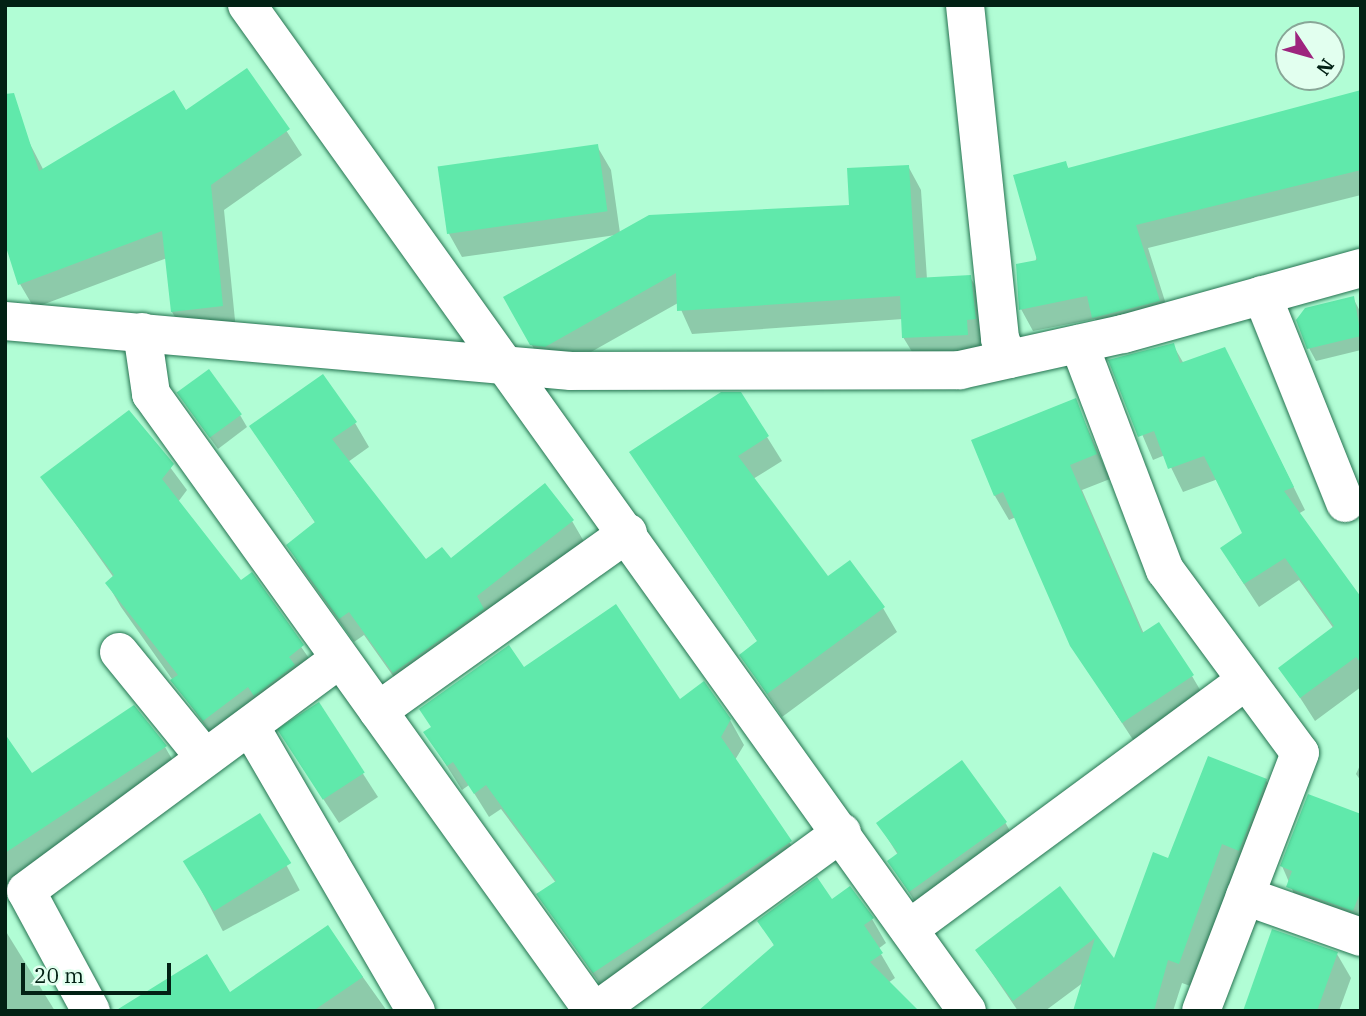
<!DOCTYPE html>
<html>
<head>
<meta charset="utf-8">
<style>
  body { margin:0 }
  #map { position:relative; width:1366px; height:1016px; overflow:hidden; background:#b1fdd5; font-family:"IBM Plex Serif",serif }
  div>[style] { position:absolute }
  .shadow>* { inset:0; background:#0003; transform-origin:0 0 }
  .building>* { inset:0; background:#60e9ab; transform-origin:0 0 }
  .roads { filter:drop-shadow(0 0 2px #267351) drop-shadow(0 0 2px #267351) }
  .minor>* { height:38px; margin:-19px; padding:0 19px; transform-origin:19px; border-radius:19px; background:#fff }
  span { translate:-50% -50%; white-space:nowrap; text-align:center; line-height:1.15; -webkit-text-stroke:7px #e2ffef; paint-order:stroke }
  .frame { position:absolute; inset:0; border:7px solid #022114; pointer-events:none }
  .north { position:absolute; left:1275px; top:21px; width:70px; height:70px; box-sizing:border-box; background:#e2ffef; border:2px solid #88a697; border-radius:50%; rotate:126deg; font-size:19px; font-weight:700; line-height:28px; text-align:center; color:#022114 }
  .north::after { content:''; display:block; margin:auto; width:24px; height:32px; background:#9d257e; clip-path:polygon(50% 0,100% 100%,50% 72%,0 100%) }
  .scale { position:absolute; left:21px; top:963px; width:150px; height:32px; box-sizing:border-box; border:4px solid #022114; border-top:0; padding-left:9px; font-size:21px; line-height:24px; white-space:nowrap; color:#022114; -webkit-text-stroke:5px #e2ffef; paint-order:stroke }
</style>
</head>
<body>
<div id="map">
  <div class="shadow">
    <div style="clip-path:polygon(247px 70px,302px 155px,224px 210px,236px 330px,186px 336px,172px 312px,167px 258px,34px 308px,20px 284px,28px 140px,44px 171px,185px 113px)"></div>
    <div style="clip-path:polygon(1361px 76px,1361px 195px,1148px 248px,1172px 323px,1107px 340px,1095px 319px,1033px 331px,1021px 309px,1065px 163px,1069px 169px,1359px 93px)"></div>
    <div style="clip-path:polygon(597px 146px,611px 170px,620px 233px,851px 207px,908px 166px,921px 190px,927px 279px,970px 277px,984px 300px,988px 342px,980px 344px,980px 358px,917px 360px,903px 337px,903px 319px,692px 334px,678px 303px,559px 370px,545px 368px,505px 298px,616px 235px,462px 257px,448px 232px)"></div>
    <div style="clip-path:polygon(1353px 298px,1361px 313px,1361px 350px,1316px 361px,1309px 348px)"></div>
    <div style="clip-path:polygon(1173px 345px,1184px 364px,1225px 349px,1305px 510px,1298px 514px,1361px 600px,1361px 687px,1315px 721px,1281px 668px,1334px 629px,1299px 580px,1259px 607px,1236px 572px,1244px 534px,1218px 479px,1183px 492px,1165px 455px,1153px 460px,1111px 361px)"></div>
    <div style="clip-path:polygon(740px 394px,782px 461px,753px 479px,828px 579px,883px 608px,897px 632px,782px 717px,741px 655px,758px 642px,646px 476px)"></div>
    <div style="clip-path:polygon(1075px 400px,1110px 479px,1082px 490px,1144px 634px,1192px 676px,1206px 700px,1137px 746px,1072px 646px,1016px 517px,1009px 520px,995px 496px,974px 441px)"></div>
    <div style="clip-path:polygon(186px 405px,240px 415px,247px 427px,218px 449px)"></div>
    <div style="clip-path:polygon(129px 412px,187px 490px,178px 502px,241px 582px,251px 574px,317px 670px,218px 744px,121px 607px,107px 583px,114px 578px,43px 478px)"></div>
    <div style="clip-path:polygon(355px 423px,369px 447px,348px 462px,426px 561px,450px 561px,572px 521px,586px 545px,408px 697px,364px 635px,354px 642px,302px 569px,288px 545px,316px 524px,251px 427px)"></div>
    <div style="clip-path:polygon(523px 669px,679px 701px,730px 720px,744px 745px,735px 760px,805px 866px,608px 996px,538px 894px,556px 883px,501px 809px,489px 817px,469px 785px,462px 790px,426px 733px)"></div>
    <div style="clip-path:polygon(318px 704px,378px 797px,339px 823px,295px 756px)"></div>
    <div style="clip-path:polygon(165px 747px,179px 771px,7px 885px,5px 767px,32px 776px)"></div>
    <div style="clip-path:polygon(1361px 763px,1361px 781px,1356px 774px)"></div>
    <div style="clip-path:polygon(1266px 780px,1280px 804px,1193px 987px,1182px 983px,1173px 1011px,1075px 1011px,1084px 982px,1045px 1011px,1018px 1011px,977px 951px,1060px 889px,1115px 962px,1169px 860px)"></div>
    <div style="clip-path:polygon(1361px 816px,1361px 932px,1302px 912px,1282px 866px)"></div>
    <div style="clip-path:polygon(1005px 822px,1019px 847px,924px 916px,889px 861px,898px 855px,878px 823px)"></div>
    <div style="left:273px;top:840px;width:57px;height:87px;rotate:62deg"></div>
    <div style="clip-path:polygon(831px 901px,872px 919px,886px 943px,878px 949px,895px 978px,888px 983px,775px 947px,760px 921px)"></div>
    <div style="clip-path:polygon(328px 928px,387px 1011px,154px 1011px,230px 995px)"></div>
    <div style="clip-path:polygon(5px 930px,55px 1011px,5px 1011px)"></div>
    <div style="clip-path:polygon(1337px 954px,1351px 978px,1339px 1011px,1245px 1011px)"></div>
  </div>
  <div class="building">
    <div style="clip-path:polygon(247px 68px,290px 129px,211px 185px,223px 306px,171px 312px,162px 231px,18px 285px,5px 244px,5px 94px,14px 93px,39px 171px,174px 90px,186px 110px)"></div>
    <div style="clip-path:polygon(1361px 90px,1361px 170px,1136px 225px,1160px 301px,1092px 318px,1087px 296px,1019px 310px,1016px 264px,1037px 260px,1013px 175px,1066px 161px,1068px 168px)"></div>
    <div style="left:598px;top:144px;width:68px;height:162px;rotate:82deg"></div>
    <div style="clip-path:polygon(909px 165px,916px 278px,971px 275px,976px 319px,967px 320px,968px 335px,902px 338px,900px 296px,677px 311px,676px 273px,545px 347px,530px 345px,503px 297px,649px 215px,849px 205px,847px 168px)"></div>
    <div style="clip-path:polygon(1354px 296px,1361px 336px,1307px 349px,1296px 320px,1305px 308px)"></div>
    <div style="clip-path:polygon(1174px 343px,1180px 363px,1225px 347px,1294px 487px,1284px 491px,1361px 597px,1361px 663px,1356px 657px,1300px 698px,1278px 668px,1334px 626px,1285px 558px,1244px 584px,1220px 548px,1242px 533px,1204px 456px,1168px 469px,1154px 431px,1138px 437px,1108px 360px)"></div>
    <div style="left:209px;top:369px;width:56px;height:40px;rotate:54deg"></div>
    <div style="clip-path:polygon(323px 374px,357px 422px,332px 439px,426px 559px,442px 547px,451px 558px,545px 483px,574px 520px,477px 596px,484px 609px,393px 673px,349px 612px,339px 619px,286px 545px,315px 522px,249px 426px)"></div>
    <div style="clip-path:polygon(721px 392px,741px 392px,769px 436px,738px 456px,828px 576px,850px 560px,885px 607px,767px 694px,739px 655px,757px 641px,629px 452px)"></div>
    <div style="clip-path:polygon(1076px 398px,1097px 454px,1070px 465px,1142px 633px,1159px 622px,1194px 675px,1122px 723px,1070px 646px,1003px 492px,994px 496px,971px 440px)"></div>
    <div style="clip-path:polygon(129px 410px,174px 464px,162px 479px,241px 580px,252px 572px,304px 645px,289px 657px,295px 665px,254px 696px,248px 687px,203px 721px,170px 680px,178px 675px,105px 583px,114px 575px,40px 477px)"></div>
    <div style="clip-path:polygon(616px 604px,680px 699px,704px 681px,731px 719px,721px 737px,792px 841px,593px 973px,536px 894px,556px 881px,486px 785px,474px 794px,453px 762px,447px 766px,423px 732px,431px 727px,419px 709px,509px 645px,524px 667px)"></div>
    <div style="left:319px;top:702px;width:84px;height:50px;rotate:57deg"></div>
    <div style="clip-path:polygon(134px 705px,167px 746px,5px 853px,5px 734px,32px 773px)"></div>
    <div style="clip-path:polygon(1208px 756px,1267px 779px,1239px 851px,1222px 844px,1179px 964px,1168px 960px,1154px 1011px,1073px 1011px,1095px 938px,1013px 1001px,975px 950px,1060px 886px,1114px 958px,1153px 852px,1168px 858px)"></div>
    <div style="clip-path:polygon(962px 760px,1007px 822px,909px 892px,887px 861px,898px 853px,876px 823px)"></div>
    <div style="clip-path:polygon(1308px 794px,1361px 814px,1361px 890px,1353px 911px,1286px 887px,1292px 871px,1280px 866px)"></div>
    <div style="left:260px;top:813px;width:59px;height:91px;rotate:58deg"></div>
    <div style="clip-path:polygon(817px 877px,832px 899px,850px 886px,874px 918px,864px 925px,883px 953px,870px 962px,919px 1011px,698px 1011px,774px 945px,757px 921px)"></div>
    <div style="clip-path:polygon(328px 925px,363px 977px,313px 1011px,115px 1011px,207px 954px,230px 992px)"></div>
    <div style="clip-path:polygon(1272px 929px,1338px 952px,1317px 1011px,1243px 1011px)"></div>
  </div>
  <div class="roads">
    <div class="minor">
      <div style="left:247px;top:5px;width:1237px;rotate:54.41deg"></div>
      <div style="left:965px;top:5px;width:336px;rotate:84deg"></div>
      <div style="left:1000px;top:339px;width:22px;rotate:66deg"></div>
      <div style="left:1262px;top:295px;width:224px;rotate:68.2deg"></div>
      <div style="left:5px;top:321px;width:568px;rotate:5.05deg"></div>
      <div style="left:571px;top:371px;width:389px;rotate:-0.1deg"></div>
      <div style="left:960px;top:370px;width:167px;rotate:-12.5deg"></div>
      <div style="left:1123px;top:334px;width:247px;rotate:-15.5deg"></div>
      <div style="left:142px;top:332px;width:63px;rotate:81.7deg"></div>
      <div style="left:151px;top:394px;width:759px;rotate:54.38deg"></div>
      <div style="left:1079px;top:344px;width:242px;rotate:69.2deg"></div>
      <div style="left:1165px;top:570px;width:227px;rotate:53.6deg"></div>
      <div style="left:1300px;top:753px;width:276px;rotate:111deg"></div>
      <div style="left:119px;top:652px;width:136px;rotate:50.9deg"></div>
      <div style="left:378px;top:711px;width:307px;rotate:-35.5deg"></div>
      <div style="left:250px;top:726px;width:330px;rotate:59.8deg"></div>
      <div style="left:1245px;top:896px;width:123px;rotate:19.5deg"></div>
      <div style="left:909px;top:929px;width:416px;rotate:-36.4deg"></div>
      <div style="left:91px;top:1011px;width:136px;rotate:-118.4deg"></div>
      <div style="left:26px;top:891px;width:390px;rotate:-36.5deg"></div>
      <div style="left:596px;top:1011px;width:304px;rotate:-36deg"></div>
    </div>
  </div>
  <div class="frame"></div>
  <div class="north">N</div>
  <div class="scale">20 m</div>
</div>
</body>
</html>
